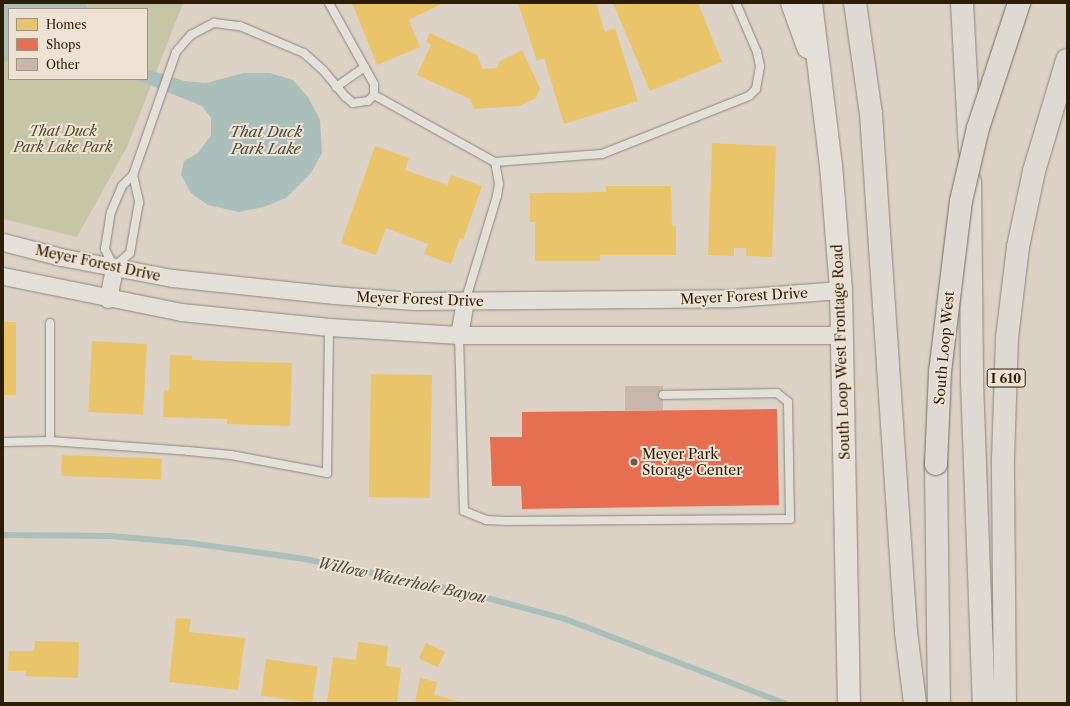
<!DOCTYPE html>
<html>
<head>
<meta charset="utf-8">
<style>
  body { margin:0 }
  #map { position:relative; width:1070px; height:706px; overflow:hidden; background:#dbd2c5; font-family:"Libre Caslon Text",serif }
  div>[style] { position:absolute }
  .green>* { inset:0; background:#c6c6a7 }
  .water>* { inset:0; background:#abbfba }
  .homes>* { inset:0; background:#e9c46a; transform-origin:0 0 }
  .shops>* { inset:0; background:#e76f51 }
  .stream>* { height:6px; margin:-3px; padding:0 3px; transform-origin:3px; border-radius:3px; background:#abbfba }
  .building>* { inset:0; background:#c6b6ab; transform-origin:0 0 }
  .roads { filter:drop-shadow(0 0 1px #8d867c) drop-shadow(0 0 1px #8d867c) }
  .lane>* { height:8px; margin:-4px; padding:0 4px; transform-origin:4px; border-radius:4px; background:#e4dfd8 }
  .street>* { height:17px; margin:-8.5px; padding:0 8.5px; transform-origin:8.5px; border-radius:8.5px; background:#e4dfd8 }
  .secondary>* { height:22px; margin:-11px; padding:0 11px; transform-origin:11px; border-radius:11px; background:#e4dfd8 }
  .highway>* { height:22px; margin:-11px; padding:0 11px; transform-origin:11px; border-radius:11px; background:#ded9d2 }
  .bridges { filter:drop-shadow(0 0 1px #746d63) drop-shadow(0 0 1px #746d63) }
  .highway-bridge>* { height:22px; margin:-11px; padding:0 11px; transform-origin:11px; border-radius:11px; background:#ded9d2 }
  .dots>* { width:11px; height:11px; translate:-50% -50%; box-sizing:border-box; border:2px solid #ede2d3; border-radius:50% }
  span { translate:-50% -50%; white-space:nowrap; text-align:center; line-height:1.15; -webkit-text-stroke:4px #ede2d3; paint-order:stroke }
  .shield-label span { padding:1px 3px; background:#ede2d3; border:1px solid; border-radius:3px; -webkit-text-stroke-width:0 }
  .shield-label { font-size:13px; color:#2c1d06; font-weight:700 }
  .park-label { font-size:14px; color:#554d2f; font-style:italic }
  .street-label { font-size:14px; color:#2c1d06 }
  .poi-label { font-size:14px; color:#2c1d06 }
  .left { translate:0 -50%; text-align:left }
  .water-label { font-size:15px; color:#4c4b3b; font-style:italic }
  .frame { position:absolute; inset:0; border:4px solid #2c1d06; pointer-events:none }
  .legend { position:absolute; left:8px; top:8px; width:140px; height:72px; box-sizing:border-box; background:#ede2d3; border:1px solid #a09381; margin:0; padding:5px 7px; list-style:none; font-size:12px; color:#2c1d06 }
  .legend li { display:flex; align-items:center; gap:8px; height:20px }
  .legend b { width:20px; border:1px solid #a09381 }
</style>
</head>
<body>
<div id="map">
  <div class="green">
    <div style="clip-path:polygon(evenodd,3px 3px,183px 3px,127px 147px,77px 237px,3px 219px,3px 3px,9px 9px,147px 9px,147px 79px,9px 79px,9px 9px)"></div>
  </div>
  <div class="water">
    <div style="clip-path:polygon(3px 3px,85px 3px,88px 9px,9px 9px,9px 60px,3px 63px)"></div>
    <div style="clip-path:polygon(147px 69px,184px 81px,206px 83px,244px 73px,270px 73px,293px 80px,308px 97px,320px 120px,322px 153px,311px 173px,286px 198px,264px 207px,239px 212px,208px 205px,191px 193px,181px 175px,184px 161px,198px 153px,211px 135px,211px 118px,202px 106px,135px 79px,147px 79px)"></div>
  </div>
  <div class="homes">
    <div style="clip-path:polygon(352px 3px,443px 3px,409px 20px,420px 47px,377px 65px)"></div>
    <div style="clip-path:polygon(518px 3px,596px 3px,605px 32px,615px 28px,638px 101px,564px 124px,544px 58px,537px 61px)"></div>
    <div style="clip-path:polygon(613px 3px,698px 3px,722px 62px,650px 91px)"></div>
    <div style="clip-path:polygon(430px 33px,477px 55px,483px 69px,497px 68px,500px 61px,522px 50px,540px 88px,536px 98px,519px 106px,474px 109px,470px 99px,417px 75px,431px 45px,426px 42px)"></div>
    <div style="clip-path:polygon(712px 143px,776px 146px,772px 257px,746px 256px,746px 248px,734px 248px,734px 256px,708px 255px)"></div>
    <div style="clip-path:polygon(375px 146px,409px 158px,405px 170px,448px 185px,451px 175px,482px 186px,463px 240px,460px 238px,451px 264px,424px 254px,428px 244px,386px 228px,376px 255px,341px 243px)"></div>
    <div style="clip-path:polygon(606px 186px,671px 186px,672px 226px,676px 226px,676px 255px,600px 255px,600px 261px,535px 261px,535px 222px,530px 222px,530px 193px,606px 192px)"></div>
    <div style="left:3px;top:322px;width:13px;height:73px"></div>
    <div style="left:92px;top:341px;width:55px;height:71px;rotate:3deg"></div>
    <div style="clip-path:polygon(170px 355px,192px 356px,192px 360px,292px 363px,290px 426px,227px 424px,227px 419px,163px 417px,164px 390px,169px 391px)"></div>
    <div style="left:371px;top:374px;width:61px;height:123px;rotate:1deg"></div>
    <div style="left:62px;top:455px;width:100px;height:21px;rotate:2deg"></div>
    <div style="clip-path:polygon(176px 618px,191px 619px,189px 632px,245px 638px,238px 690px,169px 682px)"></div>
    <div style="clip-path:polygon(35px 641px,79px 642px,78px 678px,25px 676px,26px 671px,8px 671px,9px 651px,34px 651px)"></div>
    <div style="clip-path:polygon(358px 642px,388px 646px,386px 666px,401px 668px,397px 703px,327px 703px,333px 657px,356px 660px)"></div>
    <div style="left:426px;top:643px;width:21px;height:17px;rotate:25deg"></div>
    <div style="left:266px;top:659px;width:52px;height:37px;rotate:8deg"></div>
    <div style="clip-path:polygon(420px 678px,437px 682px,434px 695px,466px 703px,415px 703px)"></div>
  </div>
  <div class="shops">
    <div style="clip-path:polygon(777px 409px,779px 505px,522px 509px,521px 486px,492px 486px,490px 437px,522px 437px,522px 412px)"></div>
  </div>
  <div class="stream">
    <div style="left:3px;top:535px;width:108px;rotate:0.5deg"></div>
    <div style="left:111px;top:536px;width:79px;rotate:5.1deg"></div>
    <div style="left:190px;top:543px;width:116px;rotate:7.9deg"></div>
    <div style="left:305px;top:559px;width:167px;rotate:11.7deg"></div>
    <div style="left:469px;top:593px;width:99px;rotate:15.2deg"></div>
    <div style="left:565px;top:619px;width:235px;rotate:21deg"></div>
  </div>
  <div class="building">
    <div style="left:625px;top:386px;width:38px;height:24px"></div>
  </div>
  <div class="roads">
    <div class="lane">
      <div style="left:336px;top:87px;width:35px;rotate:-35deg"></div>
      <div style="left:374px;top:95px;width:138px;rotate:29deg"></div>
      <div style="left:495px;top:162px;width:107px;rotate:-4.3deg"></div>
      <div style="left:602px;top:154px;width:158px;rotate:-21.5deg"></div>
      <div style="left:749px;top:96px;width:10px;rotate:-45deg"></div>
      <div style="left:756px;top:89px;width:23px;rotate:-80deg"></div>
      <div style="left:760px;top:66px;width:14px;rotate:-102deg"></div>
      <div style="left:757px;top:52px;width:53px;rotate:-113.2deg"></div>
      <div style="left:133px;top:175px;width:130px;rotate:-70.7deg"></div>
      <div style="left:176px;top:52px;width:23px;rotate:-49deg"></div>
      <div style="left:191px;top:35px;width:26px;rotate:-28deg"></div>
      <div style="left:214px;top:23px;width:26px;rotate:7deg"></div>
      <div style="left:240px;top:26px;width:69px;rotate:22.9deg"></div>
      <div style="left:304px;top:53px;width:25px;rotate:42deg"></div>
      <div style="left:323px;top:70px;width:35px;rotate:50deg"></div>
      <div style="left:346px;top:97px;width:9px;rotate:41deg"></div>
      <div style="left:353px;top:103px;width:15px;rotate:-8deg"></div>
      <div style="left:368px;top:101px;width:8px;rotate:-45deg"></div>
      <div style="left:374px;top:95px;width:11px;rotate:-90deg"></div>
      <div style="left:374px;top:84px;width:93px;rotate:-119.1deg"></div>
      <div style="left:133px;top:175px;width:28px;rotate:77deg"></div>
      <div style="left:139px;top:202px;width:52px;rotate:100deg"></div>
      <div style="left:130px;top:253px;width:21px;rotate:139deg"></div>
      <div style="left:114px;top:267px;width:20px;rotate:-117deg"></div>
      <div style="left:105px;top:249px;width:37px;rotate:-81deg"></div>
      <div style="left:111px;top:212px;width:28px;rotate:-67deg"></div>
      <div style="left:122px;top:186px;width:16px;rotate:-45deg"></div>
      <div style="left:465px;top:302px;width:111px;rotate:-73.2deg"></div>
      <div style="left:497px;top:196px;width:12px;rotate:-81deg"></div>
      <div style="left:499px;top:184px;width:22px;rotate:-100deg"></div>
      <div style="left:50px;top:323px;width:118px;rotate:90deg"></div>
      <div style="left:459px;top:335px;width:176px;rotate:88.4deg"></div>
      <div style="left:464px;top:511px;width:24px;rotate:22deg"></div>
      <div style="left:486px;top:520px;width:21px;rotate:3deg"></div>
      <div style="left:507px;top:521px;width:283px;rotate:-0.4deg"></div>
      <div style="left:790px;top:519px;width:117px;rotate:-91deg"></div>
      <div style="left:788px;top:402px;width:14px;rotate:-141deg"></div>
      <div style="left:777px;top:393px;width:114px;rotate:179deg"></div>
      <div style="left:3px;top:442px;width:47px;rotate:-1.2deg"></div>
      <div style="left:50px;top:441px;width:138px;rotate:4.1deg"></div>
      <div style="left:188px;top:451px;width:43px;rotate:5.3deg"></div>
      <div style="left:231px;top:455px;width:98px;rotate:10.6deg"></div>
      <div style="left:327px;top:473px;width:146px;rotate:-89.2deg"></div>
    </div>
    <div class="street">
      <div style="left:3px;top:242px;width:60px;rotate:14.5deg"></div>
      <div style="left:61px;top:257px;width:113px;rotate:10.7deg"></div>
      <div style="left:172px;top:278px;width:163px;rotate:6deg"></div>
      <div style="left:334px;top:295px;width:80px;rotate:4.3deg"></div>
      <div style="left:414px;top:301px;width:320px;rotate:-0.5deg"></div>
      <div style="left:734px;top:298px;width:107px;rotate:-4.3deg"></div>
      <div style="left:3px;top:276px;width:182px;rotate:11.4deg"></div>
      <div style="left:181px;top:312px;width:149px;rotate:5.8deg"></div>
      <div style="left:329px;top:327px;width:130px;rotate:3.5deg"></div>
      <div style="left:459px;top:335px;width:383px"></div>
      <div style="left:108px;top:299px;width:33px;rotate:-79deg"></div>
      <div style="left:459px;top:335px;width:34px;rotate:-80deg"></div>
    </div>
    <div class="secondary">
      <div style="left:792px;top:3px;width:47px;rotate:70deg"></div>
      <div style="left:811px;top:3px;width:163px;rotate:83deg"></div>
      <div style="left:831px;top:165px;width:125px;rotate:85.4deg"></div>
      <div style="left:841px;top:290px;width:413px;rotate:88.9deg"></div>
    </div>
    <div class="highway">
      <div style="left:855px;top:3px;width:112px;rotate:81.8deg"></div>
      <div style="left:871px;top:114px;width:519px;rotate:86.13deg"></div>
      <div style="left:906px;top:632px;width:72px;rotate:82.8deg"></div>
      <div style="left:962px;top:3px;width:147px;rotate:86.9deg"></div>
      <div style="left:970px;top:182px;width:200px;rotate:89.4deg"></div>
      <div style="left:972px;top:382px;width:321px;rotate:87.9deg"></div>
      <div style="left:936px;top:464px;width:239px;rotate:89.3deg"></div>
      <div style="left:1005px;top:703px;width:244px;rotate:-90.5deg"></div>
      <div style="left:1003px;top:459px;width:121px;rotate:-88.1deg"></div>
      <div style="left:1007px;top:338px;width:92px;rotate:-83.1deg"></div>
      <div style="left:1018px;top:247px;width:78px;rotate:-78.1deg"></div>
      <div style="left:1034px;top:171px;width:116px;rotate:-73.4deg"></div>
    </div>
  </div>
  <div class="bridges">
    <div class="highway-bridge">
      <div style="left:936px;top:464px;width:92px;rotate:-87.5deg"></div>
      <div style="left:940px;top:372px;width:172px;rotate:-83deg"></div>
      <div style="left:961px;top:201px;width:75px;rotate:-76.9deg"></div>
      <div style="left:978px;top:128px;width:132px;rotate:-71.8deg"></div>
    </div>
  </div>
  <div class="dots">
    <div style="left:634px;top:462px;background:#695c49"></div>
  </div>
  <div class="shield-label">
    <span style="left:1006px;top:378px">I 610</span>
  </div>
  <div class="park-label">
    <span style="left:63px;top:139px">That Duck<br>Park Lake Park</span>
  </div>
  <div class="street-label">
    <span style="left:98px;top:263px;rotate:12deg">Meyer Forest Drive</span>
    <span style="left:744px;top:296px;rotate:-3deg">Meyer Forest Drive</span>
    <span style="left:420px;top:299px;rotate:2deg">Meyer Forest Drive</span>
    <span style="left:944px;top:348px;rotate:-85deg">South Loop West</span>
    <span style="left:841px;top:352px;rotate:-92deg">South Loop West Frontage Road</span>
  </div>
  <div class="poi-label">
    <span class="left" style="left:642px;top:462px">Meyer Park<br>Storage Center</span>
  </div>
  <div class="water-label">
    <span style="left:266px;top:140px">That Duck<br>Park Lake</span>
    <span style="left:402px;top:580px;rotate:12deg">Willow Waterhole Bayou</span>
  </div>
  <div class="frame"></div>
  <ul class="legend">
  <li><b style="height:11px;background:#e9c46a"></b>Homes</li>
  <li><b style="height:11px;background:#e76f51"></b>Shops</li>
  <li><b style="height:11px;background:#c6b6ab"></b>Other</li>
  </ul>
</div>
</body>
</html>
